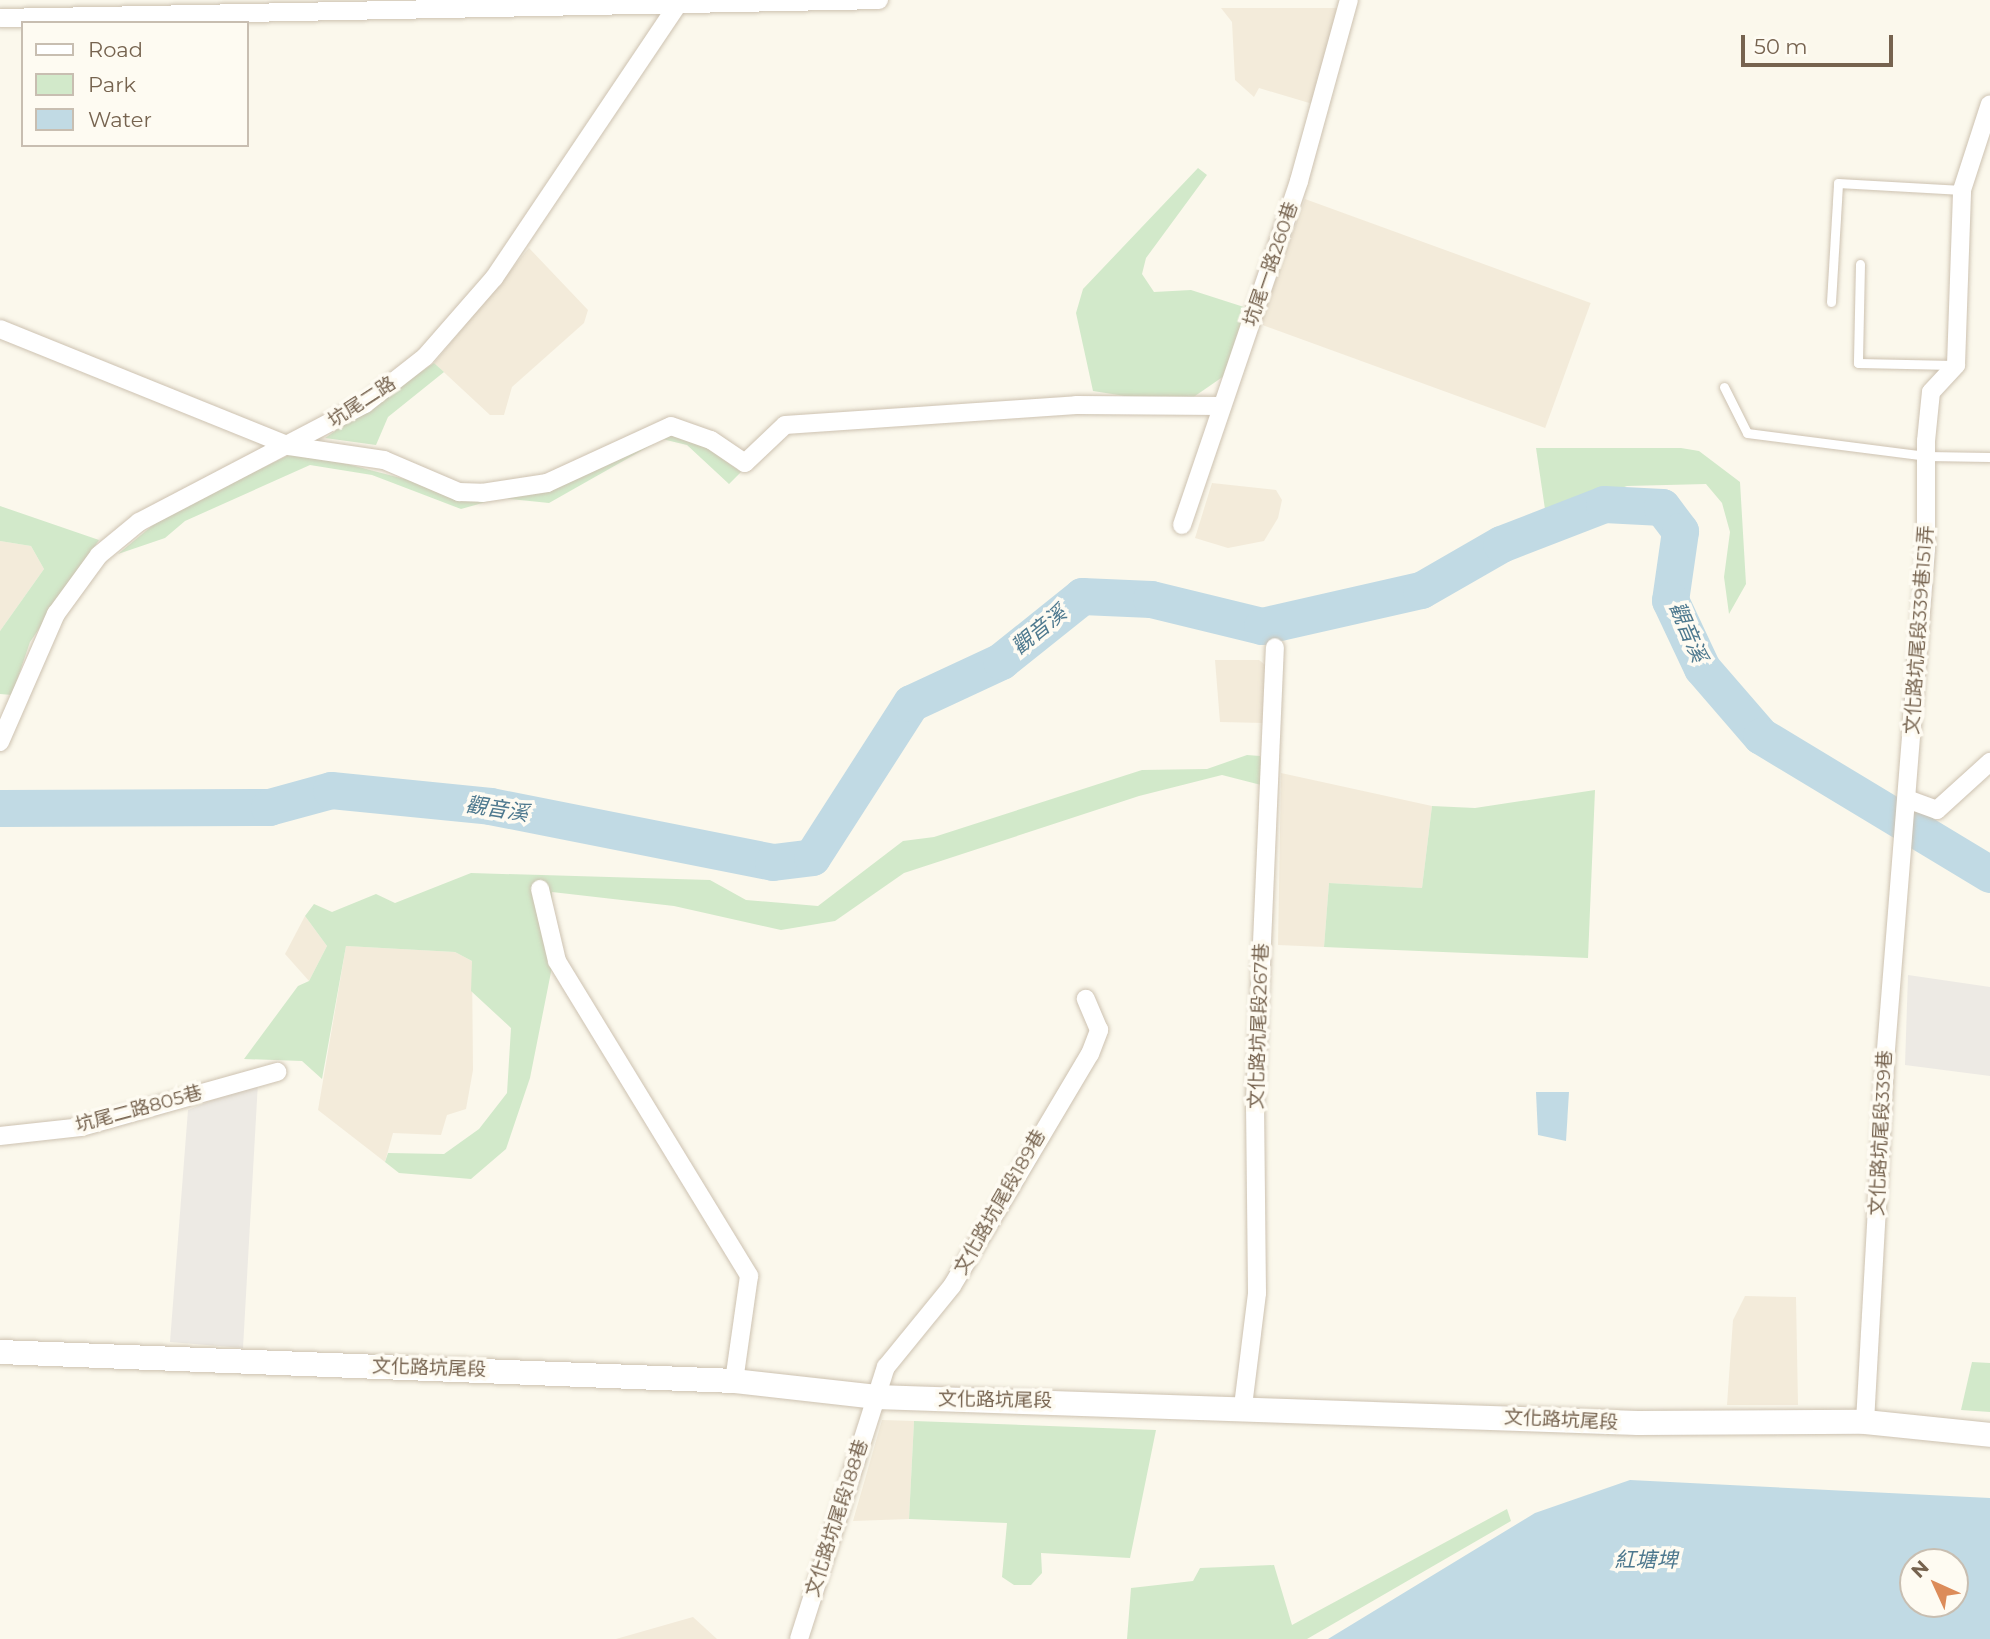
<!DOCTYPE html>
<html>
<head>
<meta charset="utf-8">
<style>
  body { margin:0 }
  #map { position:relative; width:1990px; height:1639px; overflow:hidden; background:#fbf8ec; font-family:Montserrat,"Noto Sans TC",sans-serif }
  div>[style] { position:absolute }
  .residential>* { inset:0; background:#f3ebda; transform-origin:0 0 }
  .industrial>* { inset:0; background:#edeae4 }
  .green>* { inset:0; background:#d2e9ca }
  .water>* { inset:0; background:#c1dae4 }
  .river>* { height:37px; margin:-18.5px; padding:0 18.5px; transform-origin:18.5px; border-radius:18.5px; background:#c1dae4 }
  .roads { filter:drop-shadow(0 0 2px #cdc2b1) drop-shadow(0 0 2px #cdc2b1) }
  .lane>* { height:9px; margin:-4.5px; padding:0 4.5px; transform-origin:4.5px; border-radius:4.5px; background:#fff }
  .street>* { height:18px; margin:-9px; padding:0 9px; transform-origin:9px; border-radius:9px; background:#fff }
  .secondary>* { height:24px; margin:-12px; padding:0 12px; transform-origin:12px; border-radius:12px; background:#fff }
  span { translate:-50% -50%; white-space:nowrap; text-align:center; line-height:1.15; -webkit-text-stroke:7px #fefbf2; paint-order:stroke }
  .street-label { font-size:19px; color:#76634f }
  .water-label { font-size:21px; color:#4d788e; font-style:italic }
  .legend { position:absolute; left:21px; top:21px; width:228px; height:126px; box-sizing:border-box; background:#fefbf2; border:2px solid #c8beb1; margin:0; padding:9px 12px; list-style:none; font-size:21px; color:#76634f }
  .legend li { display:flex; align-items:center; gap:14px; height:35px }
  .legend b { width:35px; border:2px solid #c8beb1 }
  .north { position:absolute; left:1899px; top:1548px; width:70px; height:70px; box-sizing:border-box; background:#fefbf2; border:2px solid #c8beb1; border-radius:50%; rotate:315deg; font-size:19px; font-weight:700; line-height:28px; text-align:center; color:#76634f }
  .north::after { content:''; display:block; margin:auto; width:24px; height:32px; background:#dc8c5a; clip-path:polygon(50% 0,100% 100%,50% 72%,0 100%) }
  .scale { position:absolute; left:1741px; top:35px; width:152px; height:32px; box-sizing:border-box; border:4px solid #76634f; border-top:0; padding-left:9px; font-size:21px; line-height:24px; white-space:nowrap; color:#76634f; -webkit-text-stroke:5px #fefbf2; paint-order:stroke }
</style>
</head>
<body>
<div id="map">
  <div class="residential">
    <div style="clip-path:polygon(1221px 8px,1341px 8px,1316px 105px,1259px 88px,1254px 97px,1235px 80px,1232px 22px)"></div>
    <div style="left:1305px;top:199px;width:304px;height:133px;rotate:20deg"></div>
    <div style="clip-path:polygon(529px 248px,588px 310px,584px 323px,512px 387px,504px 415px,490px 415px,434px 363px)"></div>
    <div style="clip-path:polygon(1212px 483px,1276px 490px,1282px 500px,1278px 518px,1264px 541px,1228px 548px,1195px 538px)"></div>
    <div style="clip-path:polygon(0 541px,31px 546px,44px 569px,0 631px)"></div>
    <div style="clip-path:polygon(1215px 660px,1259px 660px,1269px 668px,1264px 723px,1220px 722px)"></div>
    <div style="clip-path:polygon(1281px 773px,1432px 806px,1422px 888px,1329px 883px,1324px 947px,1278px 945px)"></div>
    <div style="clip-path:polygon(305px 916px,327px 946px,309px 981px,285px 954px)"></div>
    <div style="clip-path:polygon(346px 946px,455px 952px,472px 961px,473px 1070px,466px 1109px,447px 1115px,441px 1135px,393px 1133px,385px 1162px,318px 1110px)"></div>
    <div style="clip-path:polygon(1745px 1296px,1796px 1297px,1798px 1405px,1727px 1405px,1733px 1320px)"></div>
    <div style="clip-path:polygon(882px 1420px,914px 1421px,909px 1519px,853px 1521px)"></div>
    <div style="clip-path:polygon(693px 1617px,717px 1639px,616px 1639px)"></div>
  </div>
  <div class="industrial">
    <div style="clip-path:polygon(1908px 975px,1990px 987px,1990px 1076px,1905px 1065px)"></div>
    <div style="clip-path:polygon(258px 1082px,243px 1348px,170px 1342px,188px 1110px)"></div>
  </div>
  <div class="green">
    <div style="clip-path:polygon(1198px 168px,1207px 175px,1146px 258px,1142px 274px,1154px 292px,1191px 290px,1247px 308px,1224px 376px,1182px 405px,1093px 391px,1076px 313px,1083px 289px)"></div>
    <div style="clip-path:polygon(434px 363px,444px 372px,388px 417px,376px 445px,325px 438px)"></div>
    <div style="clip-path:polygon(680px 429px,741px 472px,729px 484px,687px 445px,662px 439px,549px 503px,500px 498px,461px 509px,372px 475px,310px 465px,185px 521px,165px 538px,118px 554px,164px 516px,297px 451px,466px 495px,549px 484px)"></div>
    <div style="clip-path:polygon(1681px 448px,1699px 451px,1740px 482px,1746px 584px,1729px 614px,1724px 577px,1730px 532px,1722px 503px,1706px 484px,1627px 486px,1546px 516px,1536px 448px)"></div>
    <div style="clip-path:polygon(0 506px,99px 540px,30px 642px,12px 695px,0 694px,0 631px,44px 569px,31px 546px,0 541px)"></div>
    <div style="clip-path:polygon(1247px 755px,1260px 756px,1265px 786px,1222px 775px,1139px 796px,904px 873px,835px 921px,781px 930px,674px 906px,552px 892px,553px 962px,530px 1078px,506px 1149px,471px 1179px,399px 1173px,385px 1162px,388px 1153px,444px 1154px,479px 1129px,507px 1093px,511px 1028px,471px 991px,472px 961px,455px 952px,346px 946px,322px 1079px,302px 1061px,244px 1059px,298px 986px,309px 981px,327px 946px,305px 916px,314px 904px,332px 912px,376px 894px,395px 903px,471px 873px,710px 880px,746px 900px,818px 906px,903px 841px,934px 837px,1142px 770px,1207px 769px)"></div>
    <div style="clip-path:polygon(1595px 790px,1588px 958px,1324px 947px,1329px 883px,1422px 888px,1432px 806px,1475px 808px)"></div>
    <div style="clip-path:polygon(1972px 1362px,1990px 1363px,1990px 1412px,1961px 1410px)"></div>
    <div style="clip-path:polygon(914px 1421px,1156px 1430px,1130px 1558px,1041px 1553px,1042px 1573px,1031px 1585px,1014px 1585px,1002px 1577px,1007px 1523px,909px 1519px)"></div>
    <div style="clip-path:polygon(1507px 1509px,1511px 1521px,1307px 1639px,1127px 1639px,1131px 1588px,1193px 1581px,1200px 1568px,1274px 1565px,1292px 1625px)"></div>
  </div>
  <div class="water">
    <div style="clip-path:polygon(1536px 1092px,1569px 1092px,1566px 1141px,1538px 1135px)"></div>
    <div style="clip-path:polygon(evenodd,1630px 1480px,1990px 1498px,1990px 1639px,1328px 1639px,1535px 1513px,1630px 1480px,1913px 1562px,1955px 1562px,1955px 1604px,1913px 1604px,1913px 1562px)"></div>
  </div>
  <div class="river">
    <div style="left:0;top:808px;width:269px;rotate:-0.2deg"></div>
    <div style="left:269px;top:807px;width:64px;rotate:-15.3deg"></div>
    <div style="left:331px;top:790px;width:160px;rotate:5.7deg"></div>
    <div style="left:490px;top:806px;width:288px;rotate:11.2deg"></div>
    <div style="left:773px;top:862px;width:39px;rotate:-7deg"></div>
    <div style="left:812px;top:857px;width:183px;rotate:-57.3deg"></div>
    <div style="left:911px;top:703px;width:99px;rotate:-25deg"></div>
    <div style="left:1001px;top:661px;width:104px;rotate:-38.7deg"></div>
    <div style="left:1082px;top:596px;width:69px;rotate:2.5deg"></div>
    <div style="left:1151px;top:599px;width:114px;rotate:13.7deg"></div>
    <div style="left:1262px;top:626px;width:163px;rotate:-12.8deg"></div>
    <div style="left:1421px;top:590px;width:92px;rotate:-29.9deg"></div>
    <div style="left:1501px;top:544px;width:110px;rotate:-21.2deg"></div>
    <div style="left:1604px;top:504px;width:58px;rotate:3deg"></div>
    <div style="left:1662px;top:507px;width:30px;rotate:53deg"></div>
    <div style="left:1680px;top:531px;width:70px;rotate:98.2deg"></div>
    <div style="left:1670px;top:600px;width:75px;rotate:64.8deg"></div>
    <div style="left:1702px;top:668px;width:90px;rotate:49.1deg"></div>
    <div style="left:1761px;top:736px;width:267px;rotate:31.1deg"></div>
  </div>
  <div class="roads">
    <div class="lane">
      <div style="left:1860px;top:264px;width:99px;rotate:91.2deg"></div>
      <div style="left:1858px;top:363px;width:96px;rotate:1.2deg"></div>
      <div style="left:1831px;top:302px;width:119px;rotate:-86.6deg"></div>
      <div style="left:1838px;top:183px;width:124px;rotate:3.2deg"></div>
      <div style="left:1724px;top:387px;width:51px;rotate:63.4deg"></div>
      <div style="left:1747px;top:433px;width:180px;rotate:7.3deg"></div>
      <div style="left:1926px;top:456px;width:64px;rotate:0.9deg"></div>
    </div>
    <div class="street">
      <div style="left:0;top:18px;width:879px;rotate:-1.17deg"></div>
      <div style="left:0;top:329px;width:312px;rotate:22deg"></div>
      <div style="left:289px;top:446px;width:96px;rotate:8.4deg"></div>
      <div style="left:384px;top:460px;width:82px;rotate:23.1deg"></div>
      <div style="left:459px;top:492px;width:23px;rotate:2deg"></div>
      <div style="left:482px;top:493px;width:66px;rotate:-8.7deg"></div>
      <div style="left:547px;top:483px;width:136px;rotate:-24.7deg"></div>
      <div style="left:671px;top:426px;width:42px;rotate:19.3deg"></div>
      <div style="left:711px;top:440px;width:41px;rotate:34.1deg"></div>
      <div style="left:745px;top:463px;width:55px;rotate:-43.5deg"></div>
      <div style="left:785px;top:425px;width:292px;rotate:-3.9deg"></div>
      <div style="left:1076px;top:405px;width:146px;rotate:0.4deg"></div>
      <div style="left:1182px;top:525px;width:363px;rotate:-71.2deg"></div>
      <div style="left:1299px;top:181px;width:188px;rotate:-74.6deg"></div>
      <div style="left:0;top:742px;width:140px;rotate:-66.4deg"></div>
      <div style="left:56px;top:614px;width:73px;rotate:-53.9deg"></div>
      <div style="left:99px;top:555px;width:52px;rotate:-39.5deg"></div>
      <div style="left:139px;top:522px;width:255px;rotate:-27.6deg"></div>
      <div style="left:365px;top:404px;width:76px;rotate:-38.1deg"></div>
      <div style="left:425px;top:357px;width:105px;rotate:-48.9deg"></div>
      <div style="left:494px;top:278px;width:335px;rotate:-56.1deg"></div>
      <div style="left:1907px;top:799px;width:32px;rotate:20deg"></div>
      <div style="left:1937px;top:810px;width:72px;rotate:-42.2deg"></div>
      <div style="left:540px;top:889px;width:74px;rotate:76.7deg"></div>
      <div style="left:557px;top:961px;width:369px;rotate:58.6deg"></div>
      <div style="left:749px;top:1276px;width:106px;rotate:98.1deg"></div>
      <div style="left:0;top:1136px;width:81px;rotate:-6.3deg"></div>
      <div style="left:81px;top:1127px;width:204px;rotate:-15.7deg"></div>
      <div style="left:1243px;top:1406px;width:114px;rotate:-82.9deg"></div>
      <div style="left:1257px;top:1293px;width:190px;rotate:-90.6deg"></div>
      <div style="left:1255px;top:1103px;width:456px;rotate:-87.5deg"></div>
      <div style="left:1865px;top:1422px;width:361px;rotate:-86.8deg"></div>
      <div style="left:1885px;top:1062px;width:515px;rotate:-85.43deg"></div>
      <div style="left:1926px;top:549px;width:108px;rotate:-90deg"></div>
      <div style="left:1926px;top:441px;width:49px;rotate:-84.2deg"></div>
      <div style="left:1931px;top:392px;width:37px;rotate:-47deg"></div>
      <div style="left:1956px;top:365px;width:175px;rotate:-88deg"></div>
      <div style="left:1962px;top:190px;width:90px;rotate:-72deg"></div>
      <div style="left:799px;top:1639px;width:286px;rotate:-72.3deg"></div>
      <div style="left:886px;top:1367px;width:104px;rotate:-50.8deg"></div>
      <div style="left:952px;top:1286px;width:270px;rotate:-59.3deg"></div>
      <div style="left:1090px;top:1054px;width:26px;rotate:-69deg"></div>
      <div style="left:1099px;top:1030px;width:34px;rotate:-113deg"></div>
    </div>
    <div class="secondary">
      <div style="left:0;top:1352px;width:735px;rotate:2.26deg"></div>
      <div style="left:734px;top:1381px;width:143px;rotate:6.4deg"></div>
      <div style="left:876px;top:1397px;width:762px;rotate:1.95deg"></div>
      <div style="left:1638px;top:1423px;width:227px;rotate:-0.3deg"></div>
      <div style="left:1865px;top:1422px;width:126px;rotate:5.9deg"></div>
    </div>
  </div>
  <div class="street-label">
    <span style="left:1271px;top:264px;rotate:-71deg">坑尾一路260巷</span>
    <span style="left:362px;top:402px;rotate:-33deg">坑尾二路</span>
    <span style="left:1919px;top:630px;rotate:-86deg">文化路坑尾段339巷151弄</span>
    <span style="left:1259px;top:1026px;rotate:-88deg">文化路坑尾段267巷</span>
    <span style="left:139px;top:1109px;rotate:-15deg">坑尾二路805巷</span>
    <span style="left:1881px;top:1133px;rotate:-87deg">文化路坑尾段339巷</span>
    <span style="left:1000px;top:1202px;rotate:-60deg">文化路坑尾段189巷</span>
    <span style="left:429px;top:1368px;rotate:2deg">文化路坑尾段</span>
    <span style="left:995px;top:1400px;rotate:1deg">文化路坑尾段</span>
    <span style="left:1561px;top:1420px;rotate:3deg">文化路坑尾段</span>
    <span style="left:837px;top:1518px;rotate:-72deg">文化路坑尾段188巷</span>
  </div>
  <div class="water-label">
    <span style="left:1039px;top:630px;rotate:-39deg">觀音溪</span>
    <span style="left:1688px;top:632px;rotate:67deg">觀音溪</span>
    <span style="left:497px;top:809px;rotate:9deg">觀音溪</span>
    <span style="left:1646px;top:1560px">紅塘埤</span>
  </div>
  <ul class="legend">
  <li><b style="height:9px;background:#fff"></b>Road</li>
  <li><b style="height:19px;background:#d2e9ca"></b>Park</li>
  <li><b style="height:19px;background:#c1dae4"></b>Water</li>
  </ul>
  <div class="north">N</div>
  <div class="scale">50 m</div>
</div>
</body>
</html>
